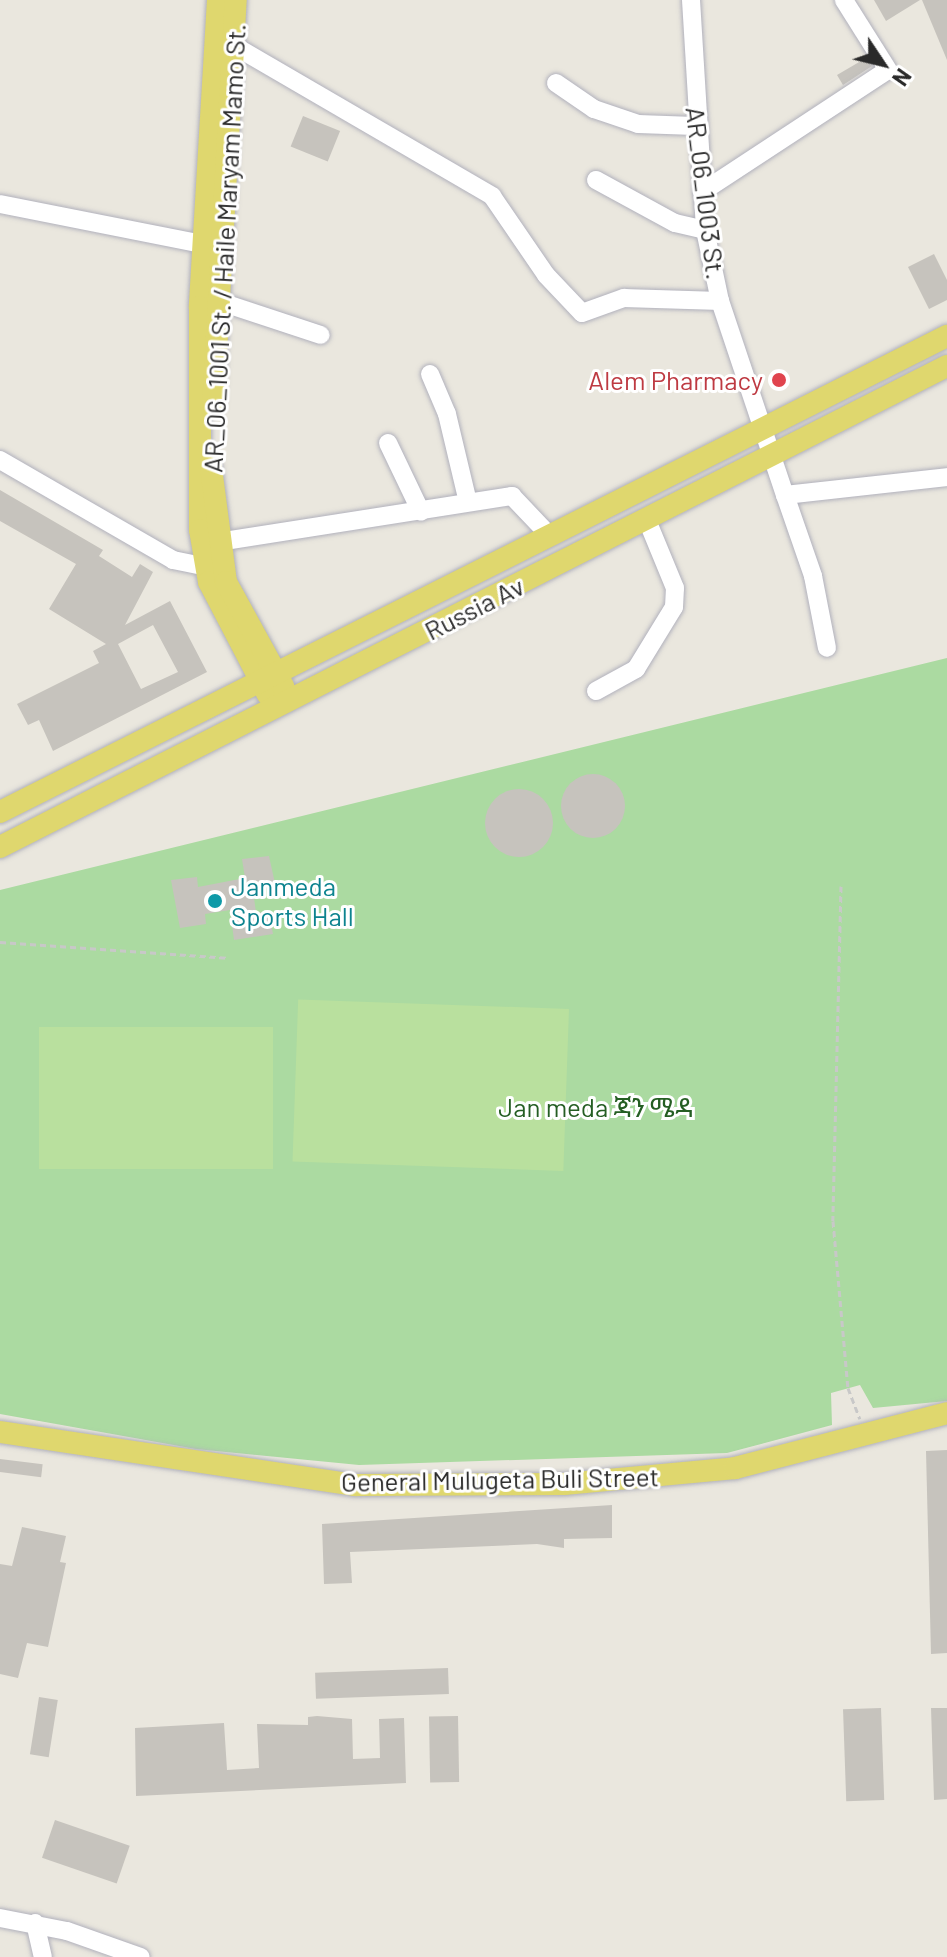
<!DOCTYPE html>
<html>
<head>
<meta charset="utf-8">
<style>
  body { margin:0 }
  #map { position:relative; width:947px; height:1957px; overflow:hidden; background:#eae7de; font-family:Barlow,"Noto Sans Ethiopic",sans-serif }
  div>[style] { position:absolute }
  .green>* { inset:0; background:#abdaa1 }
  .pitch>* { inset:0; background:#b9e09e; transform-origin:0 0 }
  .building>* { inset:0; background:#c6c3bd; transform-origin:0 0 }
  .round { border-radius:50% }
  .path>* { height:3px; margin-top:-1.5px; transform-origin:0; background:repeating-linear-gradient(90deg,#c8c8c8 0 6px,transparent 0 10px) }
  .roads { filter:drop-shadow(0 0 2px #b1b1bc) drop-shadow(0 0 2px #b1b1bc) }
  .minor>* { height:18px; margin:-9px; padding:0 9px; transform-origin:9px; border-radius:9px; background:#fff }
  .major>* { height:22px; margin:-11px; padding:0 11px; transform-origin:11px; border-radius:11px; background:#dfd76e }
  .dots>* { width:22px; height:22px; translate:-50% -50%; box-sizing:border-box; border:4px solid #fff; border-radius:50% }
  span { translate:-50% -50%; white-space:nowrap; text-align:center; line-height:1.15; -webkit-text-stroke:6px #fff; paint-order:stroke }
  .street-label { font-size:26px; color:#2a2a2a }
  .health-label { font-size:26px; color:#be3a42 }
  .right { translate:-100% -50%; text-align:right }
  .culture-label { font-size:26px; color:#0d838f }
  .left { translate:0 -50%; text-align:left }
  .park-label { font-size:26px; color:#255e23 }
  .north { position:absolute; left:843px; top:24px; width:80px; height:80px; -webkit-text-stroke:6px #fff; paint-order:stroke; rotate:125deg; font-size:22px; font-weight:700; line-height:32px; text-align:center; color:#2a2a2a }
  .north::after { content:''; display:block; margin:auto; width:28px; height:36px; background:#2a2a2a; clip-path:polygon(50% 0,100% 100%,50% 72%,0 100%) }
</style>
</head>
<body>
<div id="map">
  <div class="green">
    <div style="clip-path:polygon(947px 658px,947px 1401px,873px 1408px,860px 1385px,831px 1393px,832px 1425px,727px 1453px,359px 1465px,196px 1449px,0 1414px,0 890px)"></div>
  </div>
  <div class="pitch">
    <div style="left:569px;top:1009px;width:162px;height:271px;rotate:92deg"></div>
    <div style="left:39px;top:1027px;width:234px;height:142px"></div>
  </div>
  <div class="building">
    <div style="clip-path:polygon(874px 0,920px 0,886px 21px)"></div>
    <div style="clip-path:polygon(922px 0,947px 0,947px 60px)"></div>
    <div style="clip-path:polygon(866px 58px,872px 66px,843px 85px,837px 75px)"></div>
    <div style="left:303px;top:116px;width:40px;height:33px;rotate:22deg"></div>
    <div style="clip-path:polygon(934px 254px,947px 280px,947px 300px,929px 309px,908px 267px)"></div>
    <div style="clip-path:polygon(evenodd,0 490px,103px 550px,99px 556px,132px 577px,140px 564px,153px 572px,125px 625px,170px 601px,207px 672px,53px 751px,39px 720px,28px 725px,17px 704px,99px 663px,93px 651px,106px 644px,49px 609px,76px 564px,0 521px,0 490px,153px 625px,178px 672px,141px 689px,118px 644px,153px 625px)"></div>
    <div class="round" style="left:561px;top:774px;width:64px;height:64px"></div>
    <div class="round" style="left:485px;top:789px;width:68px;height:68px"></div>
    <div style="clip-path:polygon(269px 856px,276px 888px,253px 891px,256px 912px,269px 913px,273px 934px,234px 940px,230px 910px,205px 914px,206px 924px,180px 928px,171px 880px,197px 877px,198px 887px,245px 878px,242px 859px)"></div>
    <div style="clip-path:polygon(947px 1450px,947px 1653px,931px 1654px,926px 1451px)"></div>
    <div style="left:0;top:1459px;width:43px;height:13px;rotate:7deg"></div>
    <div style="clip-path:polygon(612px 1505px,612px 1538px,564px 1539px,564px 1548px,537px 1544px,350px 1552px,352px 1583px,324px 1584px,322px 1524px)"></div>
    <div style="clip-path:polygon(22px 1527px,66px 1536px,60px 1562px,66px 1563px,48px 1647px,27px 1643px,18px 1678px,0 1674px,0 1564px,12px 1566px)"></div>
    <div style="left:448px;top:1668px;width:26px;height:133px;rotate:88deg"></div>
    <div style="left:39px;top:1697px;width:19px;height:58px;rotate:9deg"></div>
    <div style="left:881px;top:1708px;width:92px;height:38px;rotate:88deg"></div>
    <div style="clip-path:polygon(931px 1708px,947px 1708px,947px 1799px,934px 1800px)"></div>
    <div style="clip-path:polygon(317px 1716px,352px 1719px,353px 1759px,380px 1758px,379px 1719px,404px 1718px,406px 1783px,136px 1796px,135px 1728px,224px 1723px,227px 1770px,259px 1768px,257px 1724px,308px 1725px,308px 1717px)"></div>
    <div style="left:458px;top:1716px;width:66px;height:29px;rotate:89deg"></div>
    <div style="left:55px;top:1820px;width:79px;height:40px;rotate:19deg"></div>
  </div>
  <div class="path">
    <div style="left:841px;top:886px;width:335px;rotate:91.4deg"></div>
    <div style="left:833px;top:1221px;width:168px;rotate:84.9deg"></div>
    <div style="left:848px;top:1388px;width:33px;rotate:69deg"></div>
    <div style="left:0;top:942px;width:227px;rotate:4deg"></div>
  </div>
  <div class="roads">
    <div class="minor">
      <div style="left:691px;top:0;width:230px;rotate:86.5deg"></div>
      <div style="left:705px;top:230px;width:73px;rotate:78.1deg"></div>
      <div style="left:720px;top:301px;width:205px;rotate:71.5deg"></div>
      <div style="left:785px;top:495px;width:163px;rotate:-6.3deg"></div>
      <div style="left:233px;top:45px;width:300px;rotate:30.2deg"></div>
      <div style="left:492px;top:196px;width:96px;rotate:55.6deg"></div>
      <div style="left:546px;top:275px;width:52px;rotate:46.5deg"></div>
      <div style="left:582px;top:313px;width:45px;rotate:-19.7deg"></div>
      <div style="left:624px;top:298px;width:96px;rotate:1.8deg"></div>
      <div style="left:556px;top:83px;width:46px;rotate:34.4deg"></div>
      <div style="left:594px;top:109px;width:46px;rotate:18.8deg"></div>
      <div style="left:638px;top:124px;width:57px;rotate:2deg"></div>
      <div style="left:596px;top:180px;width:90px;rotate:28.6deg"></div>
      <div style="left:675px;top:223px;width:31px;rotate:13deg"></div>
      <div style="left:702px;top:192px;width:222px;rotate:-33.3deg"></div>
      <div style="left:888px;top:70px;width:83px;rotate:-122.2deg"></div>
      <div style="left:0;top:204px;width:221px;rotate:11.2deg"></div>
      <div style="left:218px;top:301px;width:108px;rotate:18.3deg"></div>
      <div style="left:430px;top:374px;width:43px;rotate:67deg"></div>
      <div style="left:447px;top:414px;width:90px;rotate:76.6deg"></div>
      <div style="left:388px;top:443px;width:76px;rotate:64.4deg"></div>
      <div style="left:0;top:460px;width:200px;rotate:30deg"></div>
      <div style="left:173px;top:560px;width:45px;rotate:11.6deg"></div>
      <div style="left:785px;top:495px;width:86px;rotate:70.9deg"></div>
      <div style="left:813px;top:576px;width:73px;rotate:79deg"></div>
      <div style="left:218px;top:542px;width:298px;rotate:-8.9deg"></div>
      <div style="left:512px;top:496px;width:55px;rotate:46.5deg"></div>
      <div style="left:596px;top:691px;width:46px;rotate:-28.8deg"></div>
      <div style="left:636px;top:669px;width:73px;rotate:-58.5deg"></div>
      <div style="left:674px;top:607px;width:19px;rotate:-87deg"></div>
      <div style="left:675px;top:588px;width:74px;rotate:-112.4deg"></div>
      <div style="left:0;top:1918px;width:68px;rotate:11deg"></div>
      <div style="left:67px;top:1931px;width:78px;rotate:19.4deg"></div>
      <div style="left:35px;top:1923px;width:35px;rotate:77deg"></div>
    </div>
    <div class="major">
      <div style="left:218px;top:0;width:308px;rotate:93.4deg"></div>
      <div style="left:200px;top:307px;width:223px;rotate:90deg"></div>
      <div style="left:200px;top:530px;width:53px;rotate:80.2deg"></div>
      <div style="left:209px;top:582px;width:127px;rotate:62.4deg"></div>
      <div style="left:213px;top:406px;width:407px;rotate:-86.8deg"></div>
      <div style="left:211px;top:468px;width:115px;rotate:82.5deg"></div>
      <div style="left:226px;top:582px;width:119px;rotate:61.3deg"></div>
      <div style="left:0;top:812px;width:1060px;rotate:-26.69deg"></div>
      <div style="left:0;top:847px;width:1062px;rotate:-26.93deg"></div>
      <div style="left:0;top:1432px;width:359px;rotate:8.5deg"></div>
      <div style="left:355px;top:1485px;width:209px;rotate:-0.3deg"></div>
      <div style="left:564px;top:1484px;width:172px;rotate:-5.3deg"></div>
      <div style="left:735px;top:1468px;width:219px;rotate:-14.5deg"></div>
    </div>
  </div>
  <div class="dots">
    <div style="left:779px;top:380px;background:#e0444e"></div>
    <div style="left:215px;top:901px;background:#0f9aa8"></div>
  </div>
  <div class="street-label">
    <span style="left:706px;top:193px;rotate:83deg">AR_06_1003 St.</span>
    <span style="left:224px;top:248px;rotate:-87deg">AR_06_1001 St. / Haile Maryam Mamo St.</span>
    <span style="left:474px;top:608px;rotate:-27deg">Russia Av</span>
    <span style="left:500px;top:1479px;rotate:-1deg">General Mulugeta Buli Street</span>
  </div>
  <div class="health-label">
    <span class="right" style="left:763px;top:380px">Alem Pharmacy</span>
  </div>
  <div class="culture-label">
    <span class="left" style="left:231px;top:901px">Janmeda<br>Sports Hall</span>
  </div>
  <div class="park-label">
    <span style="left:596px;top:1107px">Jan meda ጃን ሜዳ</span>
  </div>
  <div class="north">N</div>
</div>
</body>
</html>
